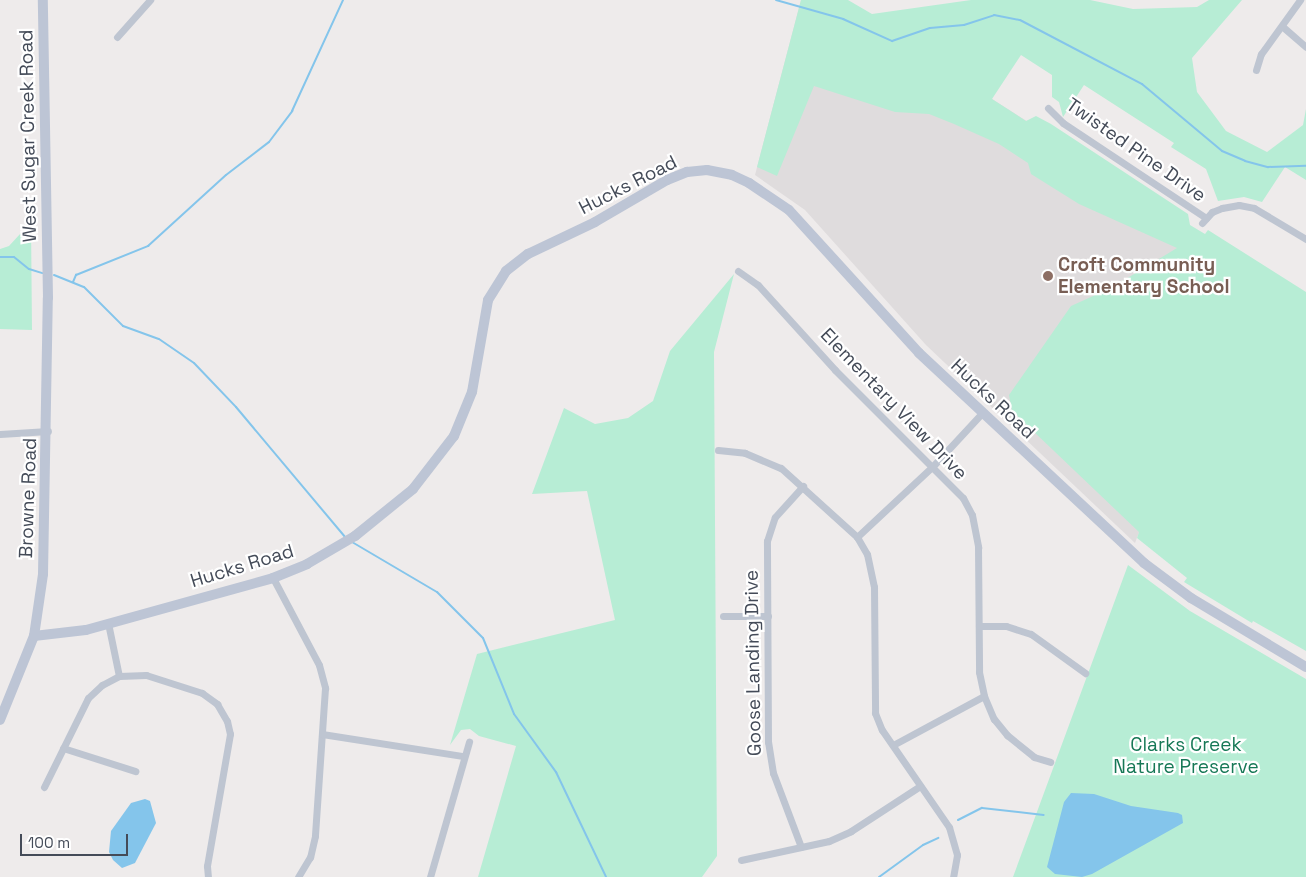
<!DOCTYPE html>
<html>
<head>
<meta charset="utf-8">
<style>
  body { margin:0 }
  #map { position:relative; width:1306px; height:877px; overflow:hidden; background:#eeebeb; font-family:"Space Grotesk",sans-serif }
  div>[style] { position:absolute }
  .education>* { inset:0; background:#dfdcdd }
  .green>* { inset:0; background:#b7edd5 }
  .water>* { inset:0; background:#84c5eb }
  .stream>* { height:2px; margin:-1px; padding:0 1px; transform-origin:1px; border-radius:1px; background:#84c5eb }
  .street>* { height:7px; margin:-3.5px; padding:0 3.5px; transform-origin:3.5px; border-radius:3.5px; background:#bec5d1 }
  .secondary>* { height:10px; margin:-5px; padding:0 5px; transform-origin:5px; border-radius:5px; background:#bdc5d5 }
  .dots>* { width:14px; height:14px; translate:-50% -50%; box-sizing:border-box; border:2px solid #fff; border-radius:50% }
  span { translate:-50% -50%; white-space:nowrap; text-align:center; line-height:1.15; -webkit-text-stroke:4.5px #fff; paint-order:stroke }
  .street-label { font-size:19px; color:#444b58 }
  .education-label { font-size:19px; color:#785e54; font-weight:700 }
  .left { translate:0 -50%; text-align:left }
  .park-label { font-size:19px; color:#167856 }
  .scale { position:absolute; left:20px; top:834px; width:108px; height:22px; box-sizing:border-box; border:2px solid #444b58; border-top:0; padding-left:6px; font-size:15px; line-height:18px; white-space:nowrap; color:#444b58; -webkit-text-stroke:4px #fff; paint-order:stroke }
</style>
</head>
<body>
<div id="map">
  <div class="education">
    <div style="clip-path:polygon(801px 0,967px 83px,1190px 225px,1177px 431px,1135px 543px,926px 345px,805px 210px,755px 175px)"></div>
  </div>
  <div class="green">
    <div style="clip-path:polygon(801px 0,848px 0,872px 14px,971px 0,1090px 0,1133px 9px,1197px 7px,1209px 0,1242px 0,1192px 58px,1197px 92px,1226px 131px,1267px 152px,1303px 125px,1306px 109px,1306px 180px,1285px 167px,1262px 202px,1244px 197px,1218px 201px,1206px 169px,1171px 147px,1174px 143px,1084px 85px,1063px 117px,1059px 102px,1052px 97px,1052px 75px,1021px 55px,992px 99px,1026px 121px,1036px 116px,1051px 124px,1188px 214px,1190px 225px,1205px 234px,1208px 230px,1306px 292px,1306px 651px,1253px 621px,1252px 623px,1184px 582px,1187px 578px,1137px 538px,1139px 532px,1012px 411px,1009px 395px,1071px 306px,1111px 288px,1177px 248px,1079px 204px,1031px 174px,1028px 163px,999px 144px,954px 124px,929px 114px,895px 112px,814px 86px,777px 176px,757px 167px)"></div>
    <div style="clip-path:polygon(31px 222px,32px 330px,0 329px,0 249px,9px 246px)"></div>
    <div style="clip-path:polygon(734px 274px,714px 352px,717px 856px,702px 877px,478px 877px,516px 746px,479px 736px,470px 729px,461px 730px,450px 745px,477px 654px,615px 620px,587px 491px,532px 494px,564px 408px,595px 424px,628px 418px,653px 401px,670px 351px)"></div>
    <div style="clip-path:polygon(1128px 565px,1190px 611px,1306px 679px,1306px 877px,1013px 877px)"></div>
  </div>
  <div class="water">
    <div style="clip-path:polygon(1071px 793px,1094px 794px,1131px 806px,1178px 813px,1182px 815px,1183px 823px,1092px 874px,1082px 877px,1055px 874px,1047px 867px,1064px 802px)"></div>
    <div style="clip-path:polygon(145px 799px,150px 801px,156px 823px,135px 863px,122px 868px,113px 860px,109px 852px,111px 831px,131px 803px)"></div>
  </div>
  <div class="stream">
    <div style="left:776px;top:0;width:70px;rotate:15.8deg"></div>
    <div style="left:843px;top:19px;width:54px;rotate:24.2deg"></div>
    <div style="left:892px;top:41px;width:40px;rotate:-18.9deg"></div>
    <div style="left:930px;top:28px;width:34px;rotate:-5deg"></div>
    <div style="left:964px;top:25px;width:32px;rotate:-18deg"></div>
    <div style="left:994px;top:15px;width:26px;rotate:11deg"></div>
    <div style="left:1020px;top:20px;width:138px;rotate:27.7deg"></div>
    <div style="left:1142px;top:84px;width:104px;rotate:39.9deg"></div>
    <div style="left:1222px;top:151px;width:25px;rotate:23deg"></div>
    <div style="left:1245px;top:161px;width:24px;rotate:15deg"></div>
    <div style="left:1268px;top:167px;width:38px;rotate:-2deg"></div>
    <div style="left:0;top:257px;width:14px"></div>
    <div style="left:14px;top:257px;width:19px;rotate:39deg"></div>
    <div style="left:29px;top:269px;width:14px;rotate:17deg"></div>
    <div style="left:54px;top:275px;width:32px;rotate:22deg"></div>
    <div style="left:84px;top:287px;width:55px;rotate:45deg"></div>
    <div style="left:123px;top:326px;width:38px;rotate:20deg"></div>
    <div style="left:159px;top:339px;width:42px;rotate:34.4deg"></div>
    <div style="left:194px;top:363px;width:61px;rotate:46.3deg"></div>
    <div style="left:236px;top:407px;width:171px;rotate:50deg"></div>
    <div style="left:73px;top:282px;width:8px;rotate:-67deg"></div>
    <div style="left:76px;top:275px;width:78px;rotate:-21.9deg"></div>
    <div style="left:148px;top:246px;width:105px;rotate:-42.3deg"></div>
    <div style="left:226px;top:175px;width:54px;rotate:-37.5deg"></div>
    <div style="left:269px;top:142px;width:39px;rotate:-53deg"></div>
    <div style="left:292px;top:111px;width:122px;rotate:-65.3deg"></div>
    <div style="left:352px;top:542px;width:99px;rotate:30.5deg"></div>
    <div style="left:437px;top:592px;width:65px;rotate:45deg"></div>
    <div style="left:483px;top:638px;width:82px;rotate:67.8deg"></div>
    <div style="left:514px;top:714px;width:72px;rotate:54.1deg"></div>
    <div style="left:556px;top:772px;width:116px;rotate:64.5deg"></div>
    <div style="left:958px;top:820px;width:27px;rotate:-27deg"></div>
    <div style="left:982px;top:808px;width:62px;rotate:6.4deg"></div>
    <div style="left:879px;top:877px;width:54px;rotate:-36deg"></div>
    <div style="left:923px;top:845px;width:17px;rotate:-25deg"></div>
  </div>
  <div class="street">
    <div style="left:1283px;top:27px;width:30px;rotate:41deg"></div>
    <div style="left:117px;top:37px;width:50px;rotate:-48.3deg"></div>
    <div style="left:1256px;top:70px;width:17px;rotate:-73deg"></div>
    <div style="left:1261px;top:54px;width:67px;rotate:-54.2deg"></div>
    <div style="left:1048px;top:108px;width:21px;rotate:45deg"></div>
    <div style="left:1063px;top:123px;width:172px;rotate:33.6deg"></div>
    <div style="left:1202px;top:223px;width:15px;rotate:-48deg"></div>
    <div style="left:1212px;top:212px;width:11px;rotate:-22deg"></div>
    <div style="left:1222px;top:208px;width:17px;rotate:-10deg"></div>
    <div style="left:1239px;top:205px;width:15px;rotate:11deg"></div>
    <div style="left:1254px;top:208px;width:61px;rotate:30.8deg"></div>
    <div style="left:738px;top:271px;width:24px;rotate:35deg"></div>
    <div style="left:758px;top:285px;width:115px;rotate:47.8deg"></div>
    <div style="left:835px;top:370px;width:181px;rotate:45deg"></div>
    <div style="left:963px;top:498px;width:19px;rotate:62deg"></div>
    <div style="left:972px;top:515px;width:33px;rotate:79deg"></div>
    <div style="left:978px;top:547px;width:125px;rotate:89.5deg"></div>
    <div style="left:979px;top:672px;width:25px;rotate:78deg"></div>
    <div style="left:984px;top:696px;width:25px;rotate:67deg"></div>
    <div style="left:994px;top:719px;width:21px;rotate:51deg"></div>
    <div style="left:1007px;top:735px;width:35px;rotate:39deg"></div>
    <div style="left:1034px;top:757px;width:17px;rotate:17deg"></div>
    <div style="left:0;top:434px;width:48px;rotate:-3.6deg"></div>
    <div style="left:718px;top:450px;width:27px;rotate:6deg"></div>
    <div style="left:745px;top:453px;width:39px;rotate:23deg"></div>
    <div style="left:781px;top:468px;width:103px;rotate:42.2deg"></div>
    <div style="left:857px;top:537px;width:20px;rotate:60deg"></div>
    <div style="left:867px;top:554px;width:34px;rotate:78deg"></div>
    <div style="left:874px;top:587px;width:126px;rotate:89.5deg"></div>
    <div style="left:875px;top:713px;width:18px;rotate:68deg"></div>
    <div style="left:882px;top:730px;width:118px;rotate:55.4deg"></div>
    <div style="left:949px;top:827px;width:29px;rotate:74deg"></div>
    <div style="left:957px;top:855px;width:22px;rotate:100deg"></div>
    <div style="left:857px;top:537px;width:104px;rotate:-43.1deg"></div>
    <div style="left:933px;top:466px;width:72px;rotate:-47.2deg"></div>
    <div style="left:273px;top:578px;width:98px;rotate:62.1deg"></div>
    <div style="left:319px;top:665px;width:24px;rotate:75deg"></div>
    <div style="left:325px;top:688px;width:148px;rotate:93.9deg"></div>
    <div style="left:315px;top:836px;width:22px;rotate:103deg"></div>
    <div style="left:310px;top:857px;width:23px;rotate:121deg"></div>
    <div style="left:723px;top:616px;width:45px"></div>
    <div style="left:108px;top:623px;width:54px;rotate:78.3deg"></div>
    <div style="left:979px;top:626px;width:27px"></div>
    <div style="left:1006px;top:626px;width:26px;rotate:18deg"></div>
    <div style="left:1031px;top:634px;width:67px;rotate:35.8deg"></div>
    <div style="left:322px;top:734px;width:143px;rotate:8.9deg"></div>
    <div style="left:893px;top:745px;width:103px;rotate:-28.3deg"></div>
    <div style="left:63px;top:748px;width:76px;rotate:17.7deg"></div>
    <div style="left:44px;top:787px;width:99px;rotate:-63.7deg"></div>
    <div style="left:88px;top:698px;width:19px;rotate:-43deg"></div>
    <div style="left:102px;top:685px;width:19px;rotate:-28deg"></div>
    <div style="left:119px;top:676px;width:27px;rotate:-2deg"></div>
    <div style="left:146px;top:675px;width:59px;rotate:17.8deg"></div>
    <div style="left:202px;top:693px;width:19px;rotate:36deg"></div>
    <div style="left:217px;top:704px;width:20px;rotate:60deg"></div>
    <div style="left:227px;top:721px;width:13px;rotate:77deg"></div>
    <div style="left:230px;top:734px;width:134px;rotate:99.9deg"></div>
    <div style="left:207px;top:866px;width:11px;rotate:85deg"></div>
    <div style="left:801px;top:847px;width:79px;rotate:-110.7deg"></div>
    <div style="left:773px;top:773px;width:31px;rotate:-99deg"></div>
    <div style="left:768px;top:742px;width:201px;rotate:-90.3deg"></div>
    <div style="left:767px;top:541px;width:25px;rotate:-72deg"></div>
    <div style="left:775px;top:517px;width:42px;rotate:-47.9deg"></div>
    <div style="left:741px;top:860px;width:90px;rotate:-12.2deg"></div>
    <div style="left:829px;top:841px;width:24px;rotate:-24deg"></div>
    <div style="left:851px;top:831px;width:82px;rotate:-33.1deg"></div>
    <div style="left:430px;top:877px;width:141px;rotate:-73.9deg"></div>
  </div>
  <div class="secondary">
    <div style="left:34px;top:636px;width:52px;rotate:-6.6deg"></div>
    <div style="left:86px;top:630px;width:194px;rotate:-15.5deg"></div>
    <div style="left:273px;top:578px;width:37px;rotate:-22deg"></div>
    <div style="left:307px;top:564px;width:56px;rotate:-30.3deg"></div>
    <div style="left:355px;top:536px;width:75px;rotate:-39deg"></div>
    <div style="left:413px;top:489px;width:67px;rotate:-52.3deg"></div>
    <div style="left:454px;top:436px;width:48px;rotate:-67.8deg"></div>
    <div style="left:472px;top:392px;width:93px;rotate:-80.1deg"></div>
    <div style="left:488px;top:300px;width:34px;rotate:-58deg"></div>
    <div style="left:506px;top:271px;width:28px;rotate:-38deg"></div>
    <div style="left:528px;top:254px;width:74px;rotate:-25.5deg"></div>
    <div style="left:595px;top:222px;width:83px;rotate:-30.3deg"></div>
    <div style="left:667px;top:180px;width:22px;rotate:-22deg"></div>
    <div style="left:687px;top:172px;width:20px;rotate:-6deg"></div>
    <div style="left:707px;top:170px;width:25px;rotate:11deg"></div>
    <div style="left:732px;top:175px;width:19px;rotate:25deg"></div>
    <div style="left:749px;top:183px;width:48px;rotate:34deg"></div>
    <div style="left:789px;top:210px;width:193px;rotate:47.7deg"></div>
    <div style="left:919px;top:353px;width:308px;rotate:43deg"></div>
    <div style="left:1144px;top:563px;width:59px;rotate:36.7deg"></div>
    <div style="left:1191px;top:598px;width:134px;rotate:31deg"></div>
    <div style="left:0;top:720px;width:91px;rotate:-68deg"></div>
    <div style="left:34px;top:636px;width:63px;rotate:-81.7deg"></div>
    <div style="left:43px;top:574px;width:276px;rotate:-89deg"></div>
    <div style="left:48px;top:298px;width:298px;rotate:-91deg"></div>
  </div>
  <div class="dots">
    <div style="left:1048px;top:276px;background:#8d6e63"></div>
  </div>
  <div class="street-label">
    <span style="left:28px;top:136px;rotate:-91deg">West Sugar Creek Road</span>
    <span style="left:1136px;top:150px;rotate:35deg">Twisted Pine Drive</span>
    <span style="left:628px;top:185px;rotate:-27deg">Hucks Road</span>
    <span style="left:993px;top:399px;rotate:43deg">Hucks Road</span>
    <span style="left:894px;top:404px;rotate:46deg">Elementary View Drive</span>
    <span style="left:28px;top:498px;rotate:-88deg">Browne Road</span>
    <span style="left:242px;top:566px;rotate:-17deg">Hucks Road</span>
    <span style="left:753px;top:663px;rotate:-91deg">Goose Landing Drive</span>
  </div>
  <div class="education-label">
    <span class="left" style="left:1058px;top:276px">Croft Community<br>Elementary School</span>
  </div>
  <div class="park-label">
    <span style="left:1186px;top:756px">Clarks Creek<br>Nature Preserve</span>
  </div>
  <div class="scale">100 m</div>
</div>
</body>
</html>
